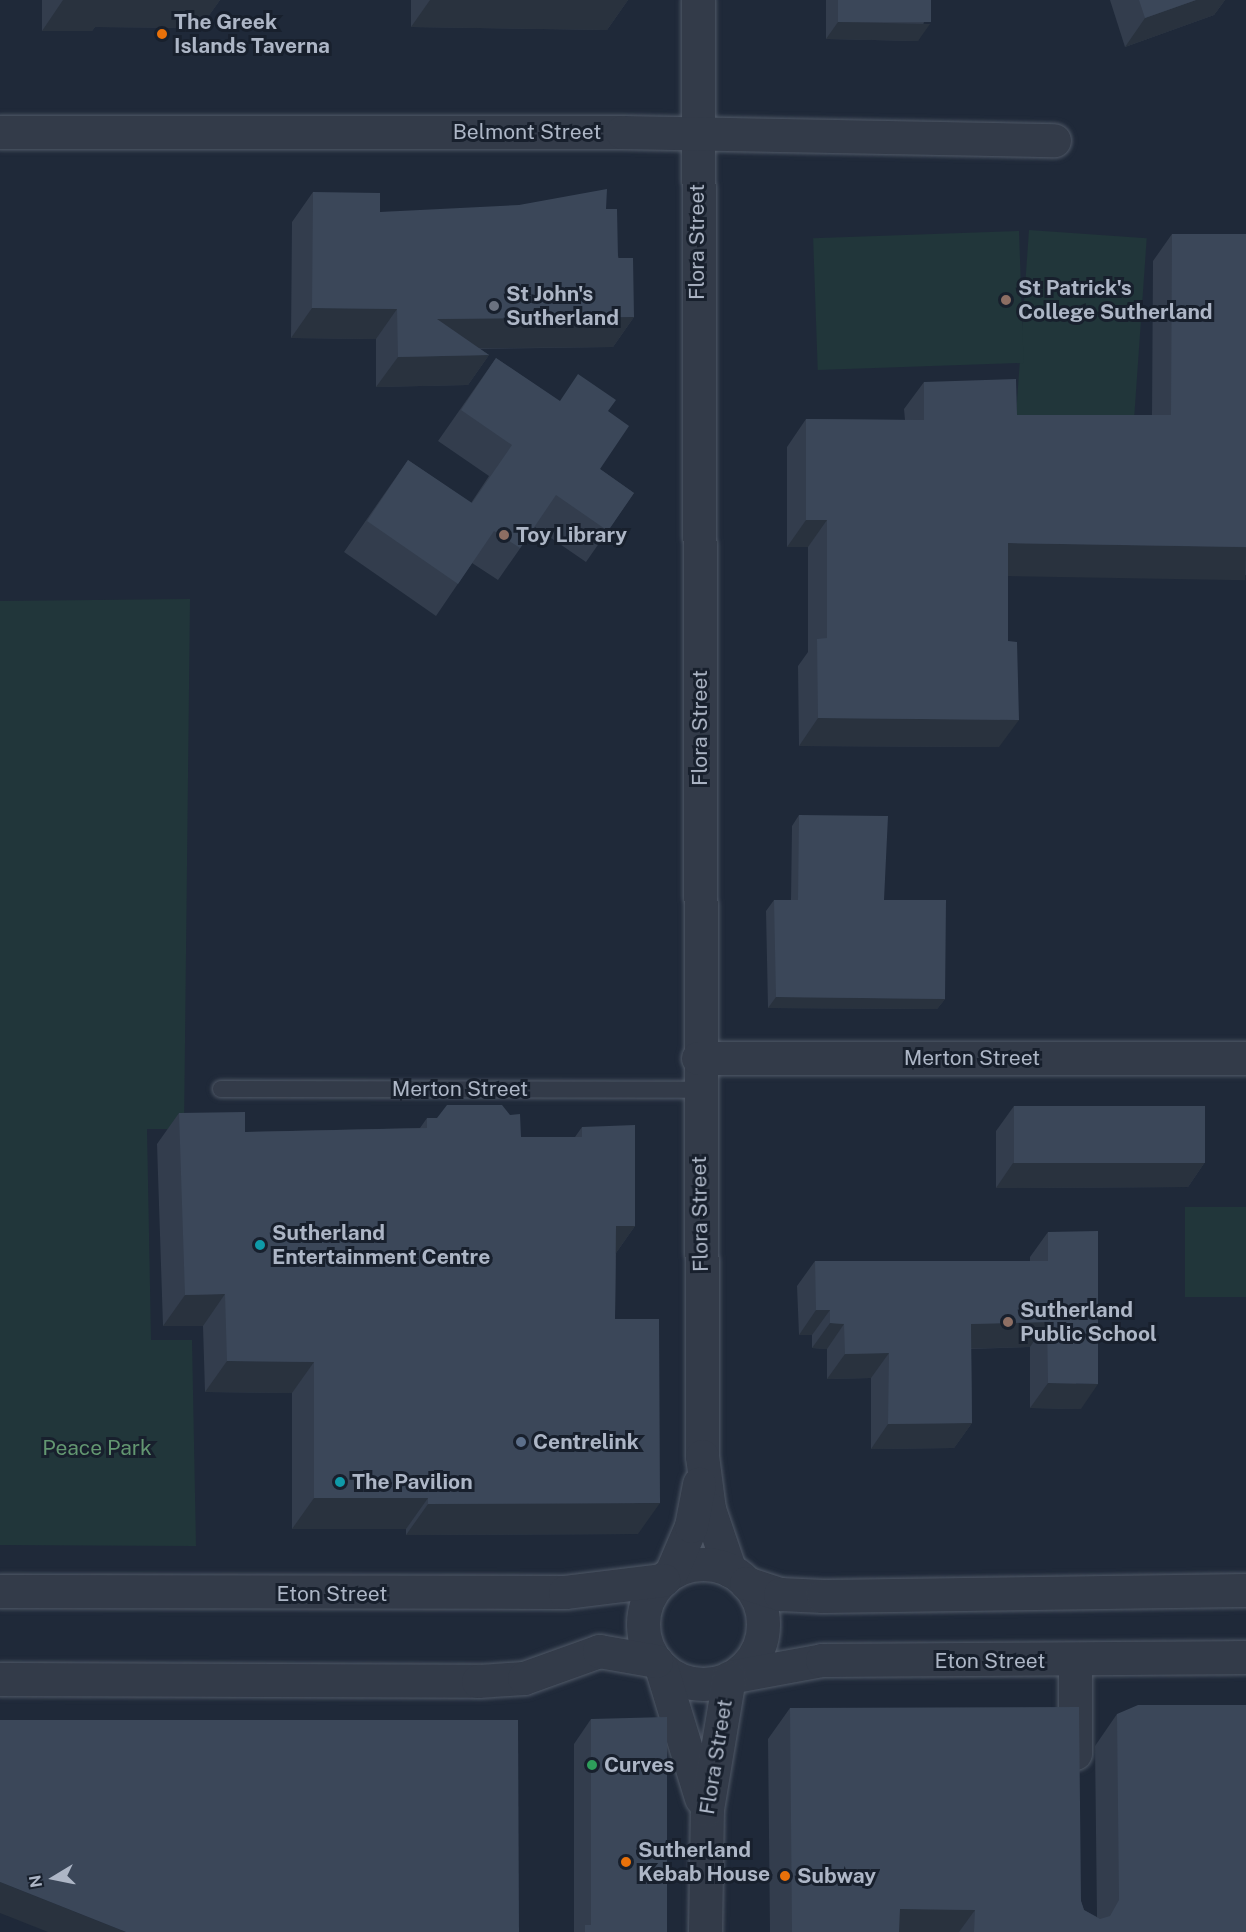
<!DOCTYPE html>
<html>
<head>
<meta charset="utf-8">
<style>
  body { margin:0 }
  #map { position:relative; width:1246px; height:1932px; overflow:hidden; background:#1f2939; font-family:"Public Sans",sans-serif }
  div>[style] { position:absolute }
  .green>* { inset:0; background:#21363a; transform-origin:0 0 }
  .roads { filter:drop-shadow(0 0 2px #505967) drop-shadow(0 0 2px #505967) }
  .service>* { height:16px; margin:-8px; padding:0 8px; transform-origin:8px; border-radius:8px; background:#333b49 }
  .minor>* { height:33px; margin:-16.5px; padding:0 16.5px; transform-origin:16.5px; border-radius:16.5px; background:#333b49 }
  .minor>.ring { margin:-16.5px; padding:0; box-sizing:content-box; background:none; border:33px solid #333b49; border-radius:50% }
  .wall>* { inset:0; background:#333d4d }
  .shaded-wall>* { inset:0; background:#29323e; transform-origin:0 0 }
  .building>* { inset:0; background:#3b4759; transform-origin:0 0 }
  .dots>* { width:16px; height:16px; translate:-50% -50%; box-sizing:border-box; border:3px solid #18202d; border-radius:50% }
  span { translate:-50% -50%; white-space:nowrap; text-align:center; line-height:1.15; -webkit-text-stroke:6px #18202d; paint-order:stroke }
  .poi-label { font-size:21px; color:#adb6c6; font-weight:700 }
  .left { translate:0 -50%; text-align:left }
  .street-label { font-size:21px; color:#adb6c6 }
  .park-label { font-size:21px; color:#639771 }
  .north { position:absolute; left:24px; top:1848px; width:60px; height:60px; -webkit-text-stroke:4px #18202d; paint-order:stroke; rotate:260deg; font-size:16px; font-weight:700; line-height:24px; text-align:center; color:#adb6c6 }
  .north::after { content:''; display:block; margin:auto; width:21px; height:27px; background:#adb6c6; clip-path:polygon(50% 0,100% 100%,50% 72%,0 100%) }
</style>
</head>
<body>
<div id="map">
  <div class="green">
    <div style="left:1029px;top:230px;width:118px;height:198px;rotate:4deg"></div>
    <div style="left:1019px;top:231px;width:132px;height:206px;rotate:88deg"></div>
    <div style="clip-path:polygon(190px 599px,184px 1129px,147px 1129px,151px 1340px,192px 1340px,196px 1546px,0 1545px,0 601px)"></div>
    <div style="left:1185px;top:1207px;width:61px;height:90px"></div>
  </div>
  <div class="roads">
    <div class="service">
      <div style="left:221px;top:1089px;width:478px;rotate:0.1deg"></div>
    </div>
    <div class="minor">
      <div style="left:698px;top:0;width:1456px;rotate:89.84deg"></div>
      <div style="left:702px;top:1456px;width:53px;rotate:82.5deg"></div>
      <div style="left:709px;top:1509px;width:65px;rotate:71.3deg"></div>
      <div style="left:0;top:132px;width:622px"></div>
      <div style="left:622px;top:132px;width:432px;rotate:1.1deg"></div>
      <div style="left:698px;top:1058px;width:548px"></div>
      <div class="ring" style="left:643px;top:1564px;width:87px;height:87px"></div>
      <div style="left:671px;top:1573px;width:51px;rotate:-66.9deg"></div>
      <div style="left:691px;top:1526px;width:43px;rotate:-79.2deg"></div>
      <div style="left:746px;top:1583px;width:36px;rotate:18deg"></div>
      <div style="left:780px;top:1594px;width:43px;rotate:2.7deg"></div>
      <div style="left:823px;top:1596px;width:423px;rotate:-0.8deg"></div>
      <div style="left:0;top:1591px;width:565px;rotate:0.1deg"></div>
      <div style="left:565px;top:1592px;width:99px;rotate:-7deg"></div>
      <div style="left:661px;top:1667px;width:137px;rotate:73deg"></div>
      <div style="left:735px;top:1676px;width:88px;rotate:-10.4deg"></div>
      <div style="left:822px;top:1660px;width:424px;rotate:-0.4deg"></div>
      <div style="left:0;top:1679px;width:478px;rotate:0.2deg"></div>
      <div style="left:478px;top:1681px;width:46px;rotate:-3.7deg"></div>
      <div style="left:524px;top:1678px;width:80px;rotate:-19.8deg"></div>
      <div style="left:599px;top:1651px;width:58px;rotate:10deg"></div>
      <div style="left:1075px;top:1753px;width:92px;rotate:-90deg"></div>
      <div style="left:705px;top:1932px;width:123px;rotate:-89.1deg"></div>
      <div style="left:707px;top:1809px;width:133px;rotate:-80.5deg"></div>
    </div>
  </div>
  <div class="wall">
    <div style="clip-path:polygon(42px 0,220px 0,200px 28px,95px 27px,92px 31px,42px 31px)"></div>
    <div style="clip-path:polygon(411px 0,628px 0,607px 30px,411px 27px)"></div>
    <div style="clip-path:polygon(826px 0,931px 0,918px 41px,826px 39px)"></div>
    <div style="clip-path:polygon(1110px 0,1225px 0,1214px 15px,1125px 47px)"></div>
    <div style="clip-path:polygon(313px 192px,380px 212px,606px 209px,634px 317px,613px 347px,480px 349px,489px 355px,468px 385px,376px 387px,376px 339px,291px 338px,292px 222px)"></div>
    <div style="clip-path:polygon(1172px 234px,1246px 234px,1246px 575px,1008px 570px,999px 747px,799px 746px,798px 666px,808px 652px,808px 547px,787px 547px,787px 447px,806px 419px,905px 420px,904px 409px,924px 382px,1017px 415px,1152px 415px,1153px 261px)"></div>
    <div style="clip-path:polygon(496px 358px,559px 401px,608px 411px,600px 469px,634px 493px,586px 562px,535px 527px,498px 580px,472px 563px,436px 616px,344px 552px,408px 460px,471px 503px,489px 476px,438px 441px)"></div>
    <div style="clip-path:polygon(799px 815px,884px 900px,945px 999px,937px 1009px,768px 1008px,766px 911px,774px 900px,791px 900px,792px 826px)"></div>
    <div style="clip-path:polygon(1014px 1106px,1205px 1162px,1188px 1187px,996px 1188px,996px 1131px)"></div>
    <div style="clip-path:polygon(179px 1113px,245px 1132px,420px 1128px,427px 1118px,521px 1137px,575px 1137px,582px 1127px,635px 1226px,616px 1253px,615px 1319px,638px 1534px,406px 1535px,406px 1529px,292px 1529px,292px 1393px,205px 1392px,203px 1326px,163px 1326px,157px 1144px)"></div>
    <div style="clip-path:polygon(1048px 1232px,1081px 1409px,1030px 1408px,1030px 1347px,971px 1349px,972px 1423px,954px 1448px,871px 1449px,871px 1378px,827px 1379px,827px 1349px,812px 1348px,812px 1335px,799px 1335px,797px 1286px,815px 1261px,1030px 1261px,1030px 1257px)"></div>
    <div style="clip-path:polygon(790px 1708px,1081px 1901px,1084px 1910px,1097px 1917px,1095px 1746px,1117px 1714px,1246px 1932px,770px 1932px,768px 1739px)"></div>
    <div style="clip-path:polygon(591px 1719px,667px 1932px,574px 1932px,574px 1744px)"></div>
  </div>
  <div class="shaded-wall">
    <div style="clip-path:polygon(63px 0,220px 0,200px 28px,95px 27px,92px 31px,42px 31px)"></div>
    <div style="clip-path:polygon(430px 0,628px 0,607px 30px,411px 27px)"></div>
    <div style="clip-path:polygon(1196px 0,1225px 0,1214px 15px,1125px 47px,1145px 18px)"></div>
    <div style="clip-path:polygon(838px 22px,930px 24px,918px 41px,826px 39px)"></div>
    <div style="clip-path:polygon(312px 308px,397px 309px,376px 339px,291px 338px)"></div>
    <div style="clip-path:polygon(634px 317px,613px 347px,416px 349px,437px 319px)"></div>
    <div style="clip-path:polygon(489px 355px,468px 385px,376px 387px,398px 357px)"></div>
    <div style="clip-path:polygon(806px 520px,827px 520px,808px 547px,787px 547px)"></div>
    <div style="left:1008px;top:543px;width:238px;height:33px;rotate:1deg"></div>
    <div style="clip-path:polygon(818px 718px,1019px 720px,999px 747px,799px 746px)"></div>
    <div style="clip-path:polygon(776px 997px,945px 999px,937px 1009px,768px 1008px)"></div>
    <div style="clip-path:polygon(1205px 1162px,1188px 1187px,996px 1188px,1013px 1163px)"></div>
    <div style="clip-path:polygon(616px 1226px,635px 1226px,613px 1257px)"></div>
    <div style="clip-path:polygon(225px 1294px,203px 1326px,163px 1326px,185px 1295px)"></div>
    <div style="clip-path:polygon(816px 1310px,830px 1310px,812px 1335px,799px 1335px)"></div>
    <div style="clip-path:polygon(1047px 1322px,1030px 1347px,953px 1349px,971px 1324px)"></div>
    <div style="clip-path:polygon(830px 1323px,844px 1324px,827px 1349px,812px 1348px)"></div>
    <div style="clip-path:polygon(889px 1353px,871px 1378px,827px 1379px,845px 1354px)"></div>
    <div style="clip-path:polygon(227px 1361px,314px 1362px,292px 1393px,205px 1392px)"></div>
    <div style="clip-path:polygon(1048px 1383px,1098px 1384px,1081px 1409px,1030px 1408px)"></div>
    <div style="clip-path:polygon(972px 1423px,954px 1448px,871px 1449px,888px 1424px)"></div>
    <div style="clip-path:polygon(314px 1498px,428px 1498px,406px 1529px,292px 1529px)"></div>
    <div style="clip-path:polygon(660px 1503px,638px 1534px,406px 1535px,428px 1504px)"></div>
    <div style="clip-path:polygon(0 1882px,126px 1932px,48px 1932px,0 1913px)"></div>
    <div style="clip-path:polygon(900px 1909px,975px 1910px,959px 1932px,883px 1932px)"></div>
  </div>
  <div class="building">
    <div style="left:838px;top:0;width:93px;height:22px"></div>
    <div style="clip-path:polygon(1139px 0,1196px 0,1145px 18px)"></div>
    <div style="clip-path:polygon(607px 189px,606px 209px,617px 209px,618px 258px,633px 258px,634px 317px,437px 319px,489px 355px,398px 357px,397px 309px,312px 308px,313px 192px,380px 193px,380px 212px,519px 205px)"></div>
    <div style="clip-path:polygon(1172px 234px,1246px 234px,1246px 547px,1008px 543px,1008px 641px,1017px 642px,1019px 720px,818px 718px,817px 639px,827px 638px,827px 520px,806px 520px,806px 419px,924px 420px,924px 382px,1016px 379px,1017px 415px,1171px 415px)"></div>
    <div style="clip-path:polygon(496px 358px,560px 401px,578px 374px,616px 400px,608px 411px,629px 426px,600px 469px,634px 493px,608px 531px,556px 495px,520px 548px,494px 531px,458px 584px,367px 521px,408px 460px,472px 503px,512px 445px,461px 410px)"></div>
    <div style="clip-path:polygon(799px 815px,888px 816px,884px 900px,946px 900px,945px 999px,776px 997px,774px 900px,798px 900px)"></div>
    <div style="clip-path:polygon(447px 1105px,502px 1105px,510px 1115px,520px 1114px,521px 1137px,582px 1137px,582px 1127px,635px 1125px,635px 1226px,616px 1226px,615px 1319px,659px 1319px,660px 1503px,428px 1504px,428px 1498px,314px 1498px,314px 1362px,227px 1361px,225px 1294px,185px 1295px,179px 1113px,245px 1112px,245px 1132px,427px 1128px,427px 1118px,437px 1118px)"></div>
    <div style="left:1014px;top:1106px;width:191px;height:57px"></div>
    <div style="clip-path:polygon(1098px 1231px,1098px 1384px,1048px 1383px,1047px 1322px,971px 1324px,972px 1423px,888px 1424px,889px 1353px,845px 1354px,844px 1324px,830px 1323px,830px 1310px,816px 1310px,815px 1261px,1048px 1261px,1048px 1232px)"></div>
    <div style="clip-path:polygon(1138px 1705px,1246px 1705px,1246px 1932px,974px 1932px,975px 1910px,900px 1909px,899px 1932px,792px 1932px,790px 1708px,1079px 1707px,1081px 1901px,1084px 1910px,1100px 1919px,1110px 1916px,1119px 1900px,1117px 1714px)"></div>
    <div style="clip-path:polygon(667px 1717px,667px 1932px,585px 1932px,585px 1925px,591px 1925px,591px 1719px)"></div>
    <div style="clip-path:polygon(0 1720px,518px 1720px,519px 1932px,126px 1932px,0 1882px)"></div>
  </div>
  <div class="dots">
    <div style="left:162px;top:34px;background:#e8710a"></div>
    <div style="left:1006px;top:300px;background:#8d6e63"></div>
    <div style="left:494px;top:306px;background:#6b7280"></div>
    <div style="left:504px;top:535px;background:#8d6e63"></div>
    <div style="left:260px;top:1245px;background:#0f9aa8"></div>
    <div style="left:1008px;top:1322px;background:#8d6e63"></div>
    <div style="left:521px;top:1442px;background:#5c6f8a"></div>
    <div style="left:340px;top:1482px;background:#0f9aa8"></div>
    <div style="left:592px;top:1765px;background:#2e9e5b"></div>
    <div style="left:626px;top:1862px;background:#e8710a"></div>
    <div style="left:785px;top:1876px;background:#e8710a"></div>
  </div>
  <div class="poi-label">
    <span class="left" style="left:174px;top:34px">The Greek<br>Islands Taverna</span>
    <span class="left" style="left:1018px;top:300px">St Patrick's<br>College Sutherland</span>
    <span class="left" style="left:506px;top:306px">St John's<br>Sutherland</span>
    <span class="left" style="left:516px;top:535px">Toy Library</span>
    <span class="left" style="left:272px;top:1245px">Sutherland<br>Entertainment Centre</span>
    <span class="left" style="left:1020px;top:1322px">Sutherland<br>Public School</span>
    <span class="left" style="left:533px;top:1442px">Centrelink</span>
    <span class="left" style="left:352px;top:1482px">The Pavilion</span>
    <span class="left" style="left:604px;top:1765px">Curves</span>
    <span class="left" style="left:638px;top:1862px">Sutherland<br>Kebab House</span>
    <span class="left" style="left:797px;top:1876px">Subway</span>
  </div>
  <div class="street-label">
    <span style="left:527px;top:132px">Belmont Street</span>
    <span style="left:697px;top:242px;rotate:-90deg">Flora Street</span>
    <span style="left:700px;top:728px;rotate:-90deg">Flora Street</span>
    <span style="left:972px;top:1058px">Merton Street</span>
    <span style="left:460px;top:1089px">Merton Street</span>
    <span style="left:700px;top:1214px;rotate:-91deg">Flora Street</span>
    <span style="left:332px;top:1594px">Eton Street</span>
    <span style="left:990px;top:1661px">Eton Street</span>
    <span style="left:716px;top:1757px;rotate:-81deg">Flora Street</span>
  </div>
  <div class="park-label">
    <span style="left:97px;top:1448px">Peace Park</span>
  </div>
  <div class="north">N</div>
</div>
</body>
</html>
